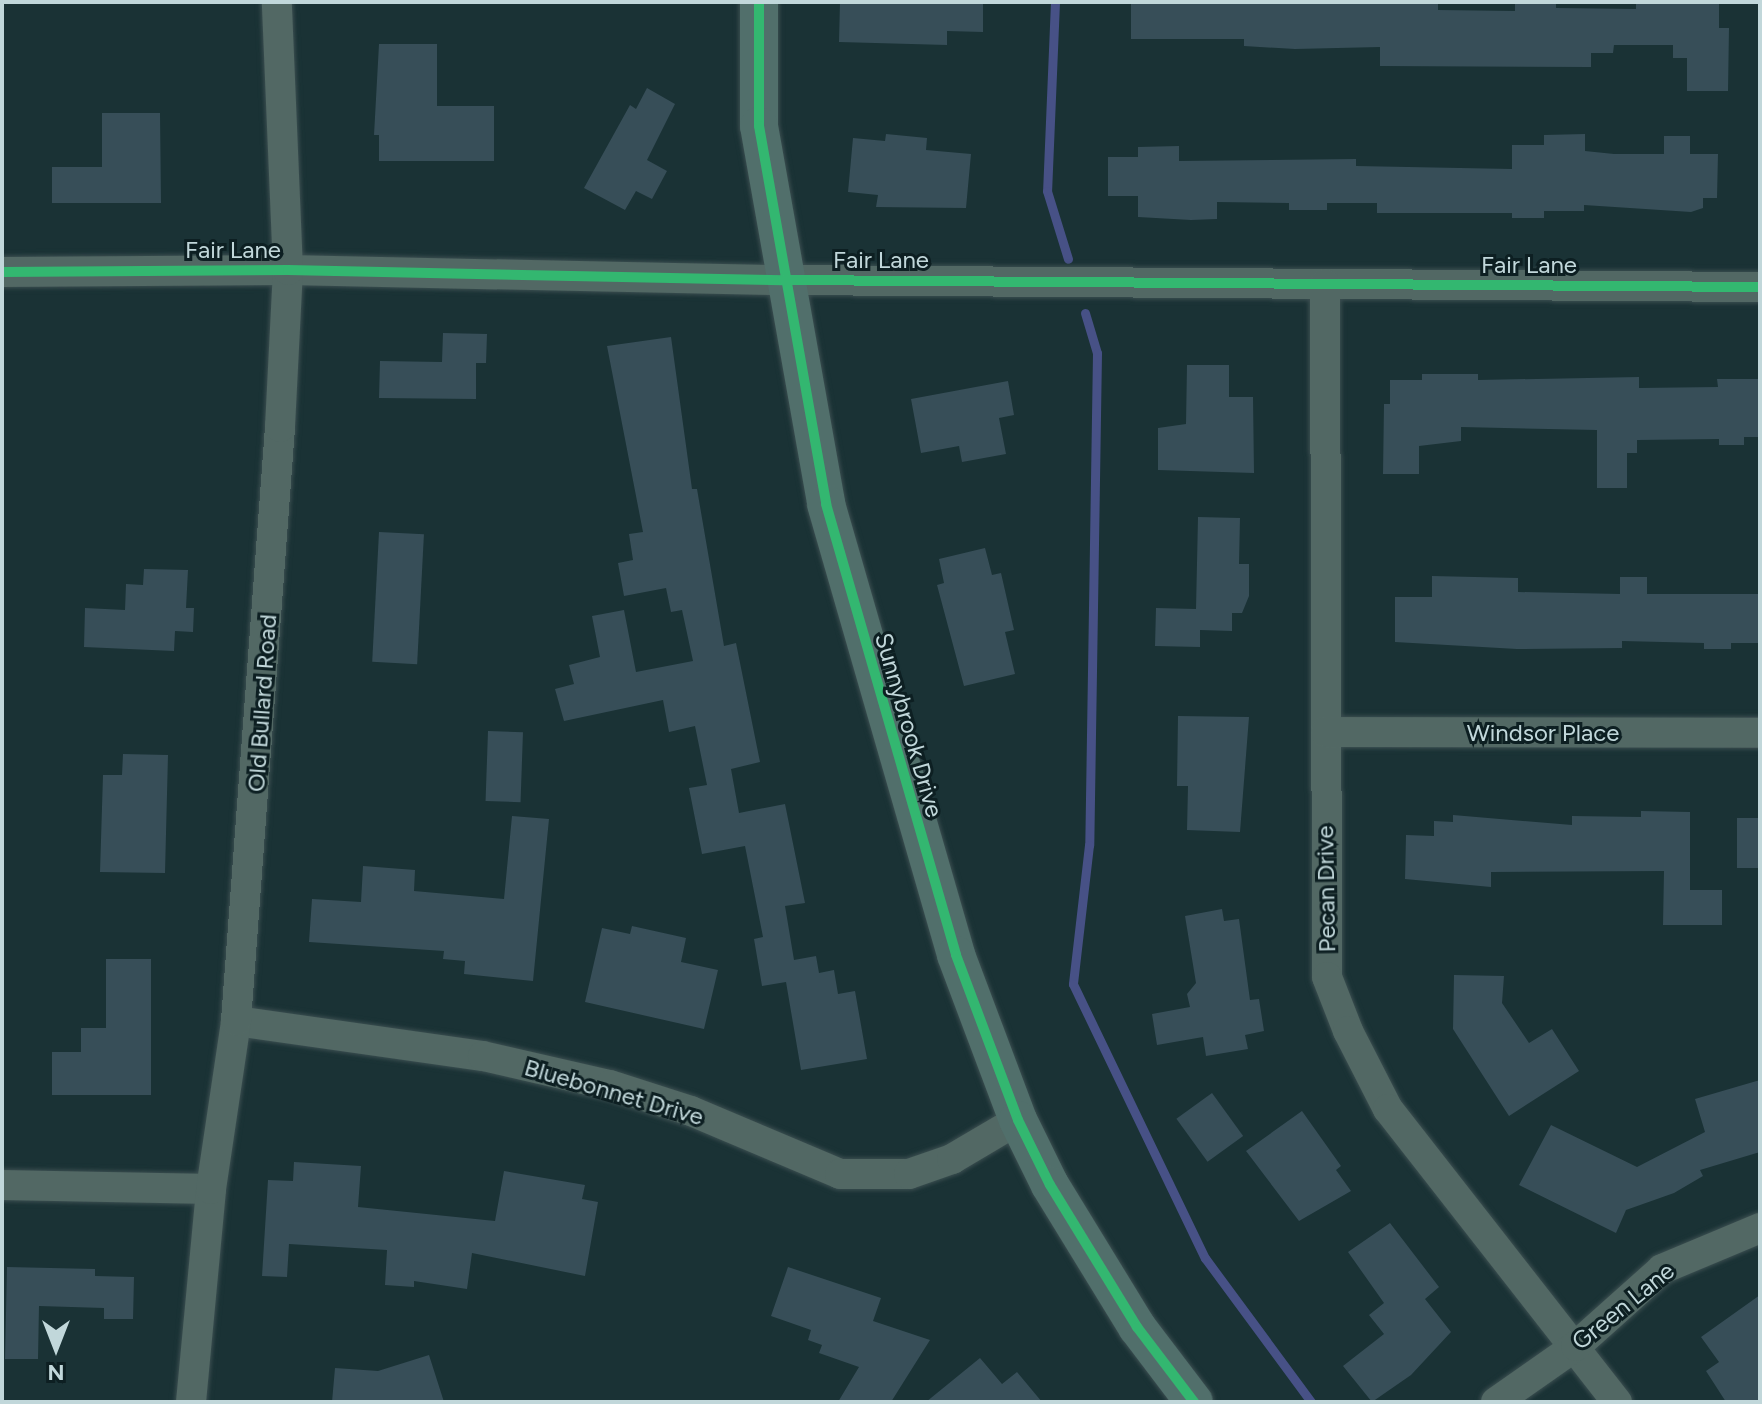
<!DOCTYPE html>
<html>
<head>
<meta charset="utf-8">
<style>
  body { margin:0 }
  #map { position:relative; width:1762px; height:1404px; overflow:hidden; background:#1a3235; font-family:Figtree,sans-serif }
  div>[style] { position:absolute }
  .stream>* { height:9px; margin:-4.5px; padding:0 4.5px; transform-origin:4.5px; border-radius:4.5px; background:#475186 }
  .building>* { inset:0; background:#374e58; transform-origin:0 0 }
  .roads { filter:drop-shadow(0 0 2px #3b4e50) drop-shadow(0 0 2px #3b4e50) }
  .minor>* { height:30px; margin:-15px; padding:0 15px; transform-origin:15px; border-radius:15px; background:#526864 }
  .major>* { height:38px; margin:-19px; padding:0 19px; transform-origin:19px; border-radius:19px; background:#516f6b }
  .cycleway>* { height:10px; margin:-5px; padding:0 5px; transform-origin:5px; border-radius:5px; background:#33b770 }
  span { translate:-50% -50%; white-space:nowrap; text-align:center; line-height:1.15; -webkit-text-stroke:6px #0d1f22; paint-order:stroke }
  .street-label { font-size:24px; color:#c1d7da }
  .frame { position:absolute; inset:0; border:4px solid #c1d7da; pointer-events:none }
  .north { position:absolute; left:16px; top:1308px; width:80px; height:80px; -webkit-text-stroke:6px #0d1f22; paint-order:stroke; rotate:180deg; font-size:22px; font-weight:700; line-height:32px; text-align:center; color:#c1d7da }
  .north::after { content:''; display:block; margin:auto; width:28px; height:36px; background:#c1d7da; clip-path:polygon(50% 0,100% 100%,50% 72%,0 100%) }
</style>
</head>
<body>
<div id="map">
  <div class="stream">
    <div style="left:1055px;top:2px;width:189px;rotate:92.4deg"></div>
    <div style="left:1047px;top:191px;width:71px;rotate:72.8deg"></div>
    <div style="left:1085px;top:313px;width:42px;rotate:73.3deg"></div>
    <div style="left:1097px;top:353px;width:492px;rotate:90.9deg"></div>
    <div style="left:1089px;top:845px;width:140px;rotate:96.6deg"></div>
    <div style="left:1073px;top:984px;width:304px;rotate:64.3deg"></div>
    <div style="left:1205px;top:1258px;width:179px;rotate:53.6deg"></div>
  </div>
  <div class="building">
    <div style="clip-path:polygon(840px 2px,983px 3px,983px 32px,947px 31px,947px 45px,839px 42px)"></div>
    <div style="clip-path:polygon(1131px 2px,1413px 2px,1438px 4px,1438px 10px,1515px 11px,1515px 2px,1556px 2px,1556px 8px,1636px 9px,1636px 2px,1719px 2px,1719px 28px,1729px 28px,1728px 91px,1687px 91px,1687px 58px,1673px 58px,1673px 45px,1614px 45px,1613px 53px,1591px 53px,1591px 67px,1380px 66px,1380px 47px,1295px 49px,1244px 46px,1244px 39px,1131px 39px)"></div>
    <div style="clip-path:polygon(379px 44px,437px 44px,437px 106px,494px 106px,494px 161px,379px 161px,379px 135px,374px 135px)"></div>
    <div style="clip-path:polygon(647px 88px,675px 104px,647px 160px,667px 171px,652px 199px,636px 191px,625px 210px,584px 188px,630px 105px,636px 109px)"></div>
    <div style="clip-path:polygon(102px 113px,160px 113px,161px 203px,52px 203px,52px 167px,102px 167px)"></div>
    <div style="clip-path:polygon(886px 134px,927px 138px,926px 150px,971px 154px,966px 208px,876px 207px,878px 195px,848px 192px,853px 138px,885px 141px)"></div>
    <div style="clip-path:polygon(1585px 134px,1585px 151px,1614px 154px,1664px 154px,1664px 136px,1690px 136px,1690px 154px,1718px 154px,1717px 198px,1703px 198px,1703px 208px,1691px 212px,1584px 205px,1584px 211px,1544px 211px,1544px 218px,1512px 218px,1512px 213px,1377px 213px,1377px 203px,1327px 203px,1327px 210px,1289px 210px,1289px 203px,1217px 202px,1217px 219px,1191px 220px,1138px 217px,1138px 196px,1108px 196px,1108px 157px,1138px 157px,1138px 147px,1179px 146px,1179px 161px,1356px 159px,1356px 166px,1512px 169px,1512px 145px,1544px 145px,1544px 135px)"></div>
    <div style="clip-path:polygon(443px 333px,487px 334px,486px 363px,476px 363px,476px 399px,379px 398px,380px 361px,442px 362px)"></div>
    <div style="clip-path:polygon(671px 337px,692px 489px,697px 489px,724px 646px,736px 643px,760px 762px,731px 769px,739px 813px,785px 804px,805px 903px,785px 906px,794px 960px,816px 956px,819px 973px,834px 970px,838px 994px,855px 991px,867px 1059px,801px 1070px,786px 982px,762px 986px,754px 939px,763px 937px,745px 846px,702px 854px,689px 788px,707px 785px,695px 726px,669px 732px,663px 700px,564px 721px,555px 689px,574px 684px,569px 665px,600px 657px,592px 616px,624px 610px,636px 672px,693px 661px,682px 610px,671px 612px,666px 588px,624px 596px,618px 563px,633px 560px,629px 534px,643px 532px,607px 346px)"></div>
    <div style="clip-path:polygon(1187px 365px,1229px 365px,1229px 397px,1253px 397px,1254px 473px,1158px 470px,1158px 428px,1186px 424px)"></div>
    <div style="clip-path:polygon(1422px 374px,1478px 374px,1478px 380px,1639px 377px,1639px 388px,1718px 387px,1717px 379px,1760px 379px,1760px 437px,1744px 437px,1744px 445px,1719px 445px,1719px 439px,1637px 440px,1637px 453px,1627px 453px,1627px 488px,1597px 488px,1597px 430px,1461px 427px,1461px 441px,1419px 446px,1419px 474px,1383px 474px,1384px 404px,1390px 404px,1390px 380px,1422px 380px)"></div>
    <div style="clip-path:polygon(1008px 381px,1014px 415px,999px 418px,1006px 454px,962px 462px,959px 446px,921px 453px,911px 399px)"></div>
    <div style="clip-path:polygon(1198px 517px,1240px 518px,1239px 564px,1249px 564px,1249px 596px,1242px 613px,1232px 613px,1232px 631px,1200px 630px,1200px 647px,1155px 646px,1156px 608px,1196px 609px)"></div>
    <div style="left:379px;top:532px;width:45px;height:130px;rotate:3deg"></div>
    <div style="clip-path:polygon(985px 548px,992px 575px,1001px 573px,1014px 630px,1005px 632px,1015px 674px,964px 686px,937px 585px,944px 583px,939px 559px)"></div>
    <div style="clip-path:polygon(144px 569px,188px 570px,186px 608px,194px 608px,193px 632px,175px 631px,174px 651px,84px 647px,85px 608px,125px 610px,126px 584px,143px 585px)"></div>
    <div style="clip-path:polygon(1432px 576px,1518px 578px,1518px 592px,1620px 594px,1620px 577px,1647px 577px,1647px 594px,1760px 594px,1760px 643px,1731px 643px,1731px 649px,1704px 649px,1704px 643px,1622px 641px,1622px 648px,1517px 649px,1395px 642px,1395px 597px,1432px 597px)"></div>
    <div style="clip-path:polygon(1178px 716px,1249px 717px,1240px 832px,1187px 830px,1188px 786px,1177px 786px)"></div>
    <div style="left:488px;top:731px;width:35px;height:70px;rotate:2deg"></div>
    <div style="clip-path:polygon(123px 754px,168px 755px,165px 873px,100px 872px,103px 775px,122px 775px)"></div>
    <div style="clip-path:polygon(1641px 811px,1690px 812px,1690px 890px,1722px 890px,1722px 925px,1663px 925px,1664px 871px,1491px 872px,1491px 887px,1405px 879px,1406px 835px,1434px 836px,1434px 821px,1453px 822px,1453px 815px,1572px 825px,1572px 816px,1641px 817px)"></div>
    <div style="clip-path:polygon(512px 816px,549px 819px,533px 981px,464px 974px,465px 961px,443px 959px,444px 951px,309px 942px,312px 899px,361px 902px,363px 866px,415px 870px,414px 891px,504px 899px)"></div>
    <div style="left:1737px;top:818px;width:23px;height:50px"></div>
    <div style="clip-path:polygon(1222px 909px,1224px 921px,1239px 919px,1250px 1000px,1259px 999px,1264px 1031px,1245px 1035px,1248px 1049px,1206px 1056px,1203px 1037px,1157px 1045px,1152px 1014px,1190px 1007px,1187px 994px,1196px 983px,1185px 916px)"></div>
    <div style="clip-path:polygon(632px 926px,686px 938px,681px 962px,718px 970px,704px 1029px,585px 1002px,602px 928px,630px 934px)"></div>
    <div style="clip-path:polygon(106px 959px,151px 959px,151px 1095px,52px 1095px,52px 1052px,81px 1052px,81px 1028px,106px 1028px)"></div>
    <div style="clip-path:polygon(1454px 975px,1504px 976px,1502px 1003px,1529px 1043px,1552px 1029px,1579px 1071px,1509px 1116px,1453px 1029px)"></div>
    <div style="clip-path:polygon(1760px 1080px,1760px 1152px,1700px 1170px,1703px 1176px,1674px 1193px,1626px 1210px,1616px 1233px,1519px 1185px,1551px 1125px,1637px 1167px,1705px 1132px,1695px 1099px)"></div>
    <div style="left:1212px;top:1093px;width:53px;height:44px;rotate:54deg"></div>
    <div style="clip-path:polygon(1302px 1111px,1341px 1166px,1336px 1170px,1351px 1191px,1299px 1221px,1246px 1151px)"></div>
    <div style="clip-path:polygon(294px 1162px,361px 1166px,358px 1207px,495px 1221px,504px 1171px,585px 1185px,582px 1199px,598px 1202px,585px 1276px,472px 1253px,467px 1289px,414px 1281px,414px 1287px,385px 1285px,387px 1250px,289px 1244px,287px 1277px,262px 1276px,268px 1180px,293px 1181px)"></div>
    <div style="clip-path:polygon(1390px 1223px,1439px 1287px,1425px 1299px,1451px 1332px,1411px 1375px,1372px 1402px,1343px 1366px,1384px 1334px,1369px 1315px,1384px 1303px,1348px 1252px)"></div>
    <div style="clip-path:polygon(7px 1267px,95px 1269px,95px 1276px,134px 1277px,133px 1319px,104px 1319px,104px 1308px,39px 1306px,38px 1359px,5px 1359px)"></div>
    <div style="clip-path:polygon(788px 1267px,881px 1298px,873px 1321px,930px 1340px,891px 1402px,838px 1402px,859px 1367px,819px 1353px,822px 1345px,808px 1340px,811px 1330px,771px 1316px)"></div>
    <div style="clip-path:polygon(1760px 1295px,1760px 1402px,1726px 1402px,1706px 1371px,1719px 1362px,1701px 1337px)"></div>
    <div style="clip-path:polygon(429px 1355px,444px 1402px,332px 1402px,335px 1368px,378px 1371px)"></div>
    <div style="clip-path:polygon(980px 1358px,1002px 1384px,1017px 1372px,1042px 1402px,926px 1402px)"></div>
  </div>
  <div class="roads">
    <div class="minor">
      <div style="left:2px;top:272px;width:286px;rotate:-0.4deg"></div>
      <div style="left:288px;top:270px;width:495px;rotate:1.2deg"></div>
      <div style="left:783px;top:280px;width:977px;rotate:0.41deg"></div>
      <div style="left:1325px;top:284px;width:693px;rotate:89.83deg"></div>
      <div style="left:1327px;top:977px;width:58px;rotate:68.7deg"></div>
      <div style="left:1348px;top:1031px;width:88px;rotate:62.9deg"></div>
      <div style="left:1388px;top:1109px;width:372px;rotate:52deg"></div>
      <div style="left:1326px;top:732px;width:434px;rotate:0.1deg"></div>
      <div style="left:236px;top:1021px;width:249px;rotate:8.1deg"></div>
      <div style="left:483px;top:1056px;width:130px;rotate:12.9deg"></div>
      <div style="left:610px;top:1085px;width:85px;rotate:17.8deg"></div>
      <div style="left:691px;top:1111px;width:162px;rotate:22.9deg"></div>
      <div style="left:840px;top:1174px;width:69px"></div>
      <div style="left:909px;top:1174px;width:46px;rotate:-19.2deg"></div>
      <div style="left:952px;top:1159px;width:77px;rotate:-30.6deg"></div>
      <div style="left:2px;top:1185px;width:209px;rotate:1.1deg"></div>
      <div style="left:191px;top:1402px;width:214px;rotate:-84.6deg"></div>
      <div style="left:211px;top:1189px;width:170px;rotate:-81.5deg"></div>
      <div style="left:236px;top:1021px;width:596px;rotate:-85.76deg"></div>
      <div style="left:280px;top:427px;width:157px;rotate:-87.1deg"></div>
      <div style="left:288px;top:270px;width:268px;rotate:-92.4deg"></div>
      <div style="left:1496px;top:1402px;width:98px;rotate:-35deg"></div>
      <div style="left:1576px;top:1346px;width:115px;rotate:-41.8deg"></div>
      <div style="left:1662px;top:1269px;width:106px;rotate:-22.7deg"></div>
    </div>
    <div class="major">
      <div style="left:759px;top:2px;width:124px;rotate:90deg"></div>
      <div style="left:759px;top:126px;width:384px;rotate:79.9deg"></div>
      <div style="left:826px;top:504px;width:469px;rotate:73.9deg"></div>
      <div style="left:956px;top:955px;width:176px;rotate:69.4deg"></div>
      <div style="left:1018px;top:1120px;width:72px;rotate:63.8deg"></div>
      <div style="left:1050px;top:1185px;width:167px;rotate:58.5deg"></div>
      <div style="left:1137px;top:1327px;width:94px;rotate:52.8deg"></div>
    </div>
  </div>
  <div class="cycleway">
    <div style="left:759px;top:2px;width:124px;rotate:90deg"></div>
    <div style="left:759px;top:126px;width:384px;rotate:79.9deg"></div>
    <div style="left:826px;top:504px;width:469px;rotate:73.9deg"></div>
    <div style="left:956px;top:955px;width:176px;rotate:69.4deg"></div>
    <div style="left:1018px;top:1120px;width:72px;rotate:63.8deg"></div>
    <div style="left:1050px;top:1185px;width:167px;rotate:58.5deg"></div>
    <div style="left:1137px;top:1327px;width:94px;rotate:52.8deg"></div>
    <div style="left:2px;top:272px;width:286px;rotate:-0.4deg"></div>
    <div style="left:288px;top:270px;width:495px;rotate:1.2deg"></div>
    <div style="left:783px;top:280px;width:977px;rotate:0.41deg"></div>
  </div>
  <div class="street-label">
    <span style="left:233px;top:250px">Fair Lane</span>
    <span style="left:881px;top:260px">Fair Lane</span>
    <span style="left:1529px;top:265px">Fair Lane</span>
    <span style="left:262px;top:703px;rotate:-86deg">Old Bullard Road</span>
    <span style="left:909px;top:725px;rotate:74deg">Sunnybrook Drive</span>
    <span style="left:1543px;top:733px">Windsor Place</span>
    <span style="left:1326px;top:889px;rotate:-91deg">Pecan Drive</span>
    <span style="left:614px;top:1092px;rotate:16deg">Bluebonnet Drive</span>
    <span style="left:1623px;top:1306px;rotate:-39deg">Green Lane</span>
  </div>
  <div class="frame"></div>
  <div class="north">N</div>
</div>
</body>
</html>
